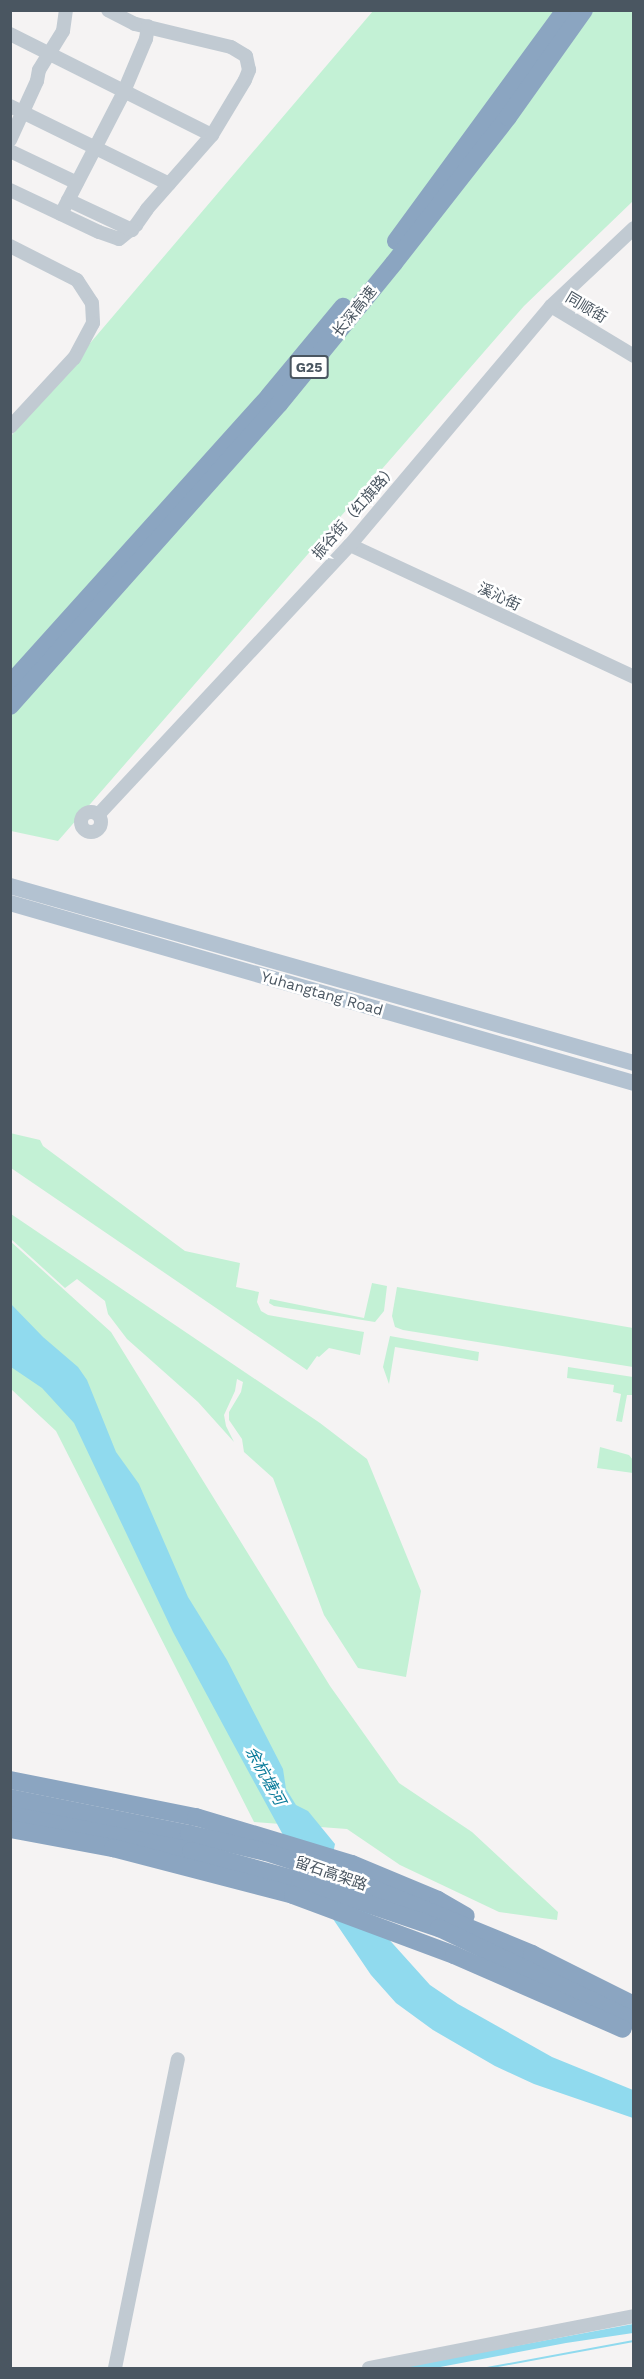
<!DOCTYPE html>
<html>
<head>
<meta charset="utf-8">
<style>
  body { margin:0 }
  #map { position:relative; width:644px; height:2379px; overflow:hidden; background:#f5f3f3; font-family:"Work Sans","Noto Sans SC",sans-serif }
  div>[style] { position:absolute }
  .green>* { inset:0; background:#c3f1d5 }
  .water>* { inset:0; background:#90daee }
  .stream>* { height:2px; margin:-1px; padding:0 1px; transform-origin:1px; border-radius:1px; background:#90daee }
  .minor>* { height:14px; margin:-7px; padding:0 7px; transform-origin:7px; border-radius:7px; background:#c1cad2 }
  .minor>.ring { margin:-7px; padding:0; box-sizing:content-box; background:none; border:14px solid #c1cad2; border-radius:50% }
  .major>* { height:16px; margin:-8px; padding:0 8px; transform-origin:8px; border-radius:8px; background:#b3c2d1 }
  .highway>* { height:18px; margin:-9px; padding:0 9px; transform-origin:9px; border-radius:9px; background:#8ba5c1 }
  span { translate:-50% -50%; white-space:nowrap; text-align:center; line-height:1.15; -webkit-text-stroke:5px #fff; paint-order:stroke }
  .shield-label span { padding:2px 4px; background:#fff; border:2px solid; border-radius:4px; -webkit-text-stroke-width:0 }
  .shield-label { font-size:14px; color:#4a5661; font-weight:700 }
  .street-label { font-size:15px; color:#4a5661 }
  .water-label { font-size:16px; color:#0c7c9b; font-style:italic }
  .frame { position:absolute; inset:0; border:12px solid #4a5661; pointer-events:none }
</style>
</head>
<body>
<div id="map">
  <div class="green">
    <div style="clip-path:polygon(373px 11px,633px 11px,633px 201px,524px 306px,58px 841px,11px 831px,11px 436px)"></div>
    <div style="clip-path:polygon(10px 1133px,40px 1140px,43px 1146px,185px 1251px,240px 1263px,236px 1287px,259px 1292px,257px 1302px,261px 1311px,268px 1315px,364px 1332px,360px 1355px,329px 1348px,319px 1357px,317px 1356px,307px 1370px,11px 1168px)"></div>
    <div style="clip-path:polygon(11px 1214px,320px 1423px,367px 1459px,421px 1591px,406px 1677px,358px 1668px,324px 1615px,273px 1478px,244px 1452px,242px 1439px,229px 1420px,229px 1412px,241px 1392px,243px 1382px,237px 1379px,235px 1391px,224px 1415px,226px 1426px,234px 1442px,198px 1402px,127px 1339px,108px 1314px,105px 1301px,77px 1279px,65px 1288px,11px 1239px)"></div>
    <div style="clip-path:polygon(10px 1241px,111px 1332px,330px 1686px,399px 1783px,472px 1832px,558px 1912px,557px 1920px,499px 1912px,400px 1865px,347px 1829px,254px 1822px,56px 1431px,11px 1389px)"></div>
    <div style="clip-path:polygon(372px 1283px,387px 1286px,384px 1311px,375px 1322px,274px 1306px,269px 1303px,270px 1299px,364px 1318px)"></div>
    <div style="clip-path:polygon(397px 1287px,633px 1328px,633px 1367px,403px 1330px,395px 1327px,392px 1316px)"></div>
    <div style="clip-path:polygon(390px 1336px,479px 1352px,478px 1361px,395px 1347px,389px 1384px,383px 1367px)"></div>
    <div style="clip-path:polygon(568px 1367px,633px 1377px,633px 1395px,627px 1395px,622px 1422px,616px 1421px,621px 1394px,613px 1392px,614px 1385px,567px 1378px)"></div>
    <div style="clip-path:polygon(600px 1447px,629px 1455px,633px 1460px,633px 1473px,597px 1468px)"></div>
  </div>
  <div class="water">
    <div style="clip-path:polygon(10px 1303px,43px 1337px,78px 1367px,87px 1380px,116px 1452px,139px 1484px,188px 1597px,227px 1660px,283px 1769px,286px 1789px,296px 1805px,308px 1811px,335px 1844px,332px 1859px,385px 1935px,430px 1985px,458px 2004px,552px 2057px,633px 2090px,633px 2118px,534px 2084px,495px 2066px,433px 2030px,396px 2003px,371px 1975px,312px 1888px,235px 1747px,173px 1632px,74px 1423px,42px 1388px,11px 1367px)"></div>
    <div style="clip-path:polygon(633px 2324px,633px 2333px,566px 2343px,435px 2368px,396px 2368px)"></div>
  </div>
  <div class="stream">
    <div style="left:487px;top:2368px;width:149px;rotate:-10.4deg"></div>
  </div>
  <div class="minor">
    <div style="left:10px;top:34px;width:226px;rotate:26.6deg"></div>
    <div style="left:10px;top:106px;width:177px;rotate:26.1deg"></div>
    <div style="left:10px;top:140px;width:65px;rotate:-65.4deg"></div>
    <div style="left:37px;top:81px;width:11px;rotate:-80deg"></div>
    <div style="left:39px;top:70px;width:46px;rotate:-58.4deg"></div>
    <div style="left:63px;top:31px;width:21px;rotate:-82deg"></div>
    <div style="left:10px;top:151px;width:74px;rotate:25.5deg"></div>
    <div style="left:10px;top:190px;width:98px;rotate:25.3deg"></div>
    <div style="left:99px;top:232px;width:21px;rotate:19deg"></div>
    <div style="left:119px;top:239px;width:22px;rotate:-39deg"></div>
    <div style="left:136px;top:225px;width:19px;rotate:-55deg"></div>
    <div style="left:147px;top:209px;width:98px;rotate:-48.7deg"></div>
    <div style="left:212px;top:135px;width:64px;rotate:-59deg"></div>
    <div style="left:245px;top:80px;width:11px;rotate:-68deg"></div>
    <div style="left:249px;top:70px;width:14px;rotate:-102deg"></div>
    <div style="left:246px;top:56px;width:17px;rotate:-149deg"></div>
    <div style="left:231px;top:47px;width:99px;rotate:-166.5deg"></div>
    <div style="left:135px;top:24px;width:30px;rotate:-153deg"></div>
    <div style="left:68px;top:200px;width:71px;rotate:25.1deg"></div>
    <div style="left:61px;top:214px;width:133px;rotate:-62.7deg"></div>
    <div style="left:122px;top:96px;width:62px;rotate:-67.2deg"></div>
    <div style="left:146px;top:39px;width:13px;rotate:-81deg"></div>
    <div style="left:10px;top:246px;width:75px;rotate:26.9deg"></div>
    <div style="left:77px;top:280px;width:27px;rotate:57deg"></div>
    <div style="left:92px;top:303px;width:20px;rotate:87deg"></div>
    <div style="left:93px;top:323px;width:40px;rotate:118deg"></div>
    <div style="left:74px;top:358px;width:94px;rotate:132.8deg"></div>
    <div style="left:551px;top:306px;width:97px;rotate:31.1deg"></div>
    <div style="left:350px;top:545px;width:313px;rotate:24.9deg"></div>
    <div class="ring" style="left:81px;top:812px;width:6px;height:6px"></div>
    <div style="left:98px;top:815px;width:369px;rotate:-47deg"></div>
    <div style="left:350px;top:545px;width:312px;rotate:-49.9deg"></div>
    <div style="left:551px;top:306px;width:114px;rotate:-43.2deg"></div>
    <div style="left:115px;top:2368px;width:315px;rotate:-78.5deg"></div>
    <div style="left:369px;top:2368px;width:270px;rotate:-11.1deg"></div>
  </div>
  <div class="major">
    <div style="left:10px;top:886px;width:649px;rotate:15.84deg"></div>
    <div style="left:10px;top:903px;width:649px;rotate:16.09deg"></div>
  </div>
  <div class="highway">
    <div style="left:396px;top:241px;width:286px;rotate:-53.8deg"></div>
    <div style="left:10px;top:684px;width:387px;rotate:-48deg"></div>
    <div style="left:269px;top:396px;width:116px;rotate:-50.3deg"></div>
    <div style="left:10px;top:706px;width:404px;rotate:-48.3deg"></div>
    <div style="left:279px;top:404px;width:182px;rotate:-50.8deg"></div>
    <div style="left:394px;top:263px;width:185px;rotate:-52deg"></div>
    <div style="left:508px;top:117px;width:131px;rotate:-54.6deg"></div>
    <div style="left:10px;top:1780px;width:190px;rotate:11.3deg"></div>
    <div style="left:196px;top:1817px;width:163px;rotate:16.8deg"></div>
    <div style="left:352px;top:1864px;width:93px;rotate:22.7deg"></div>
    <div style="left:438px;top:1900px;width:32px;rotate:30deg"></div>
    <div style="left:10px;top:1798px;width:183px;rotate:11.4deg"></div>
    <div style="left:189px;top:1834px;width:79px;rotate:13.2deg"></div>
    <div style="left:266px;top:1852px;width:90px;rotate:18deg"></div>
    <div style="left:352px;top:1880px;width:195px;rotate:22.3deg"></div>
    <div style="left:532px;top:1954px;width:114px;rotate:26.6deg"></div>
    <div style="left:10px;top:1815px;width:185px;rotate:11.2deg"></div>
    <div style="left:191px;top:1851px;width:113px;rotate:15.4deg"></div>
    <div style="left:300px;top:1881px;width:147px;rotate:18.7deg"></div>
    <div style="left:439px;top:1928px;width:216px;rotate:25.5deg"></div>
    <div style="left:10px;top:1829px;width:105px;rotate:10.5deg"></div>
    <div style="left:113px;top:1848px;width:186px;rotate:14.6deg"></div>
    <div style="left:293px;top:1895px;width:172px;rotate:20.4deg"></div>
    <div style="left:454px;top:1955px;width:184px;rotate:23.6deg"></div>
  </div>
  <div class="shield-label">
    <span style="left:309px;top:367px">G25</span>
  </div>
  <div class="street-label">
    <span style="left:586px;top:308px;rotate:31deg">同顺街</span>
    <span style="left:355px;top:312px;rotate:-51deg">长深高速</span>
    <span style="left:355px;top:512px;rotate:-49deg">振谷街（红旗路）</span>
    <span style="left:499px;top:597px;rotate:25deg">溪沁街</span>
    <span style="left:322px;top:994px;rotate:16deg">Yuhangtang Road</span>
    <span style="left:331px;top:1874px;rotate:19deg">留石高架路</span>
  </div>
  <div class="water-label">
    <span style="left:265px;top:1776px;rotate:61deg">余杭塘河</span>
  </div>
  <div class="frame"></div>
</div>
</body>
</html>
